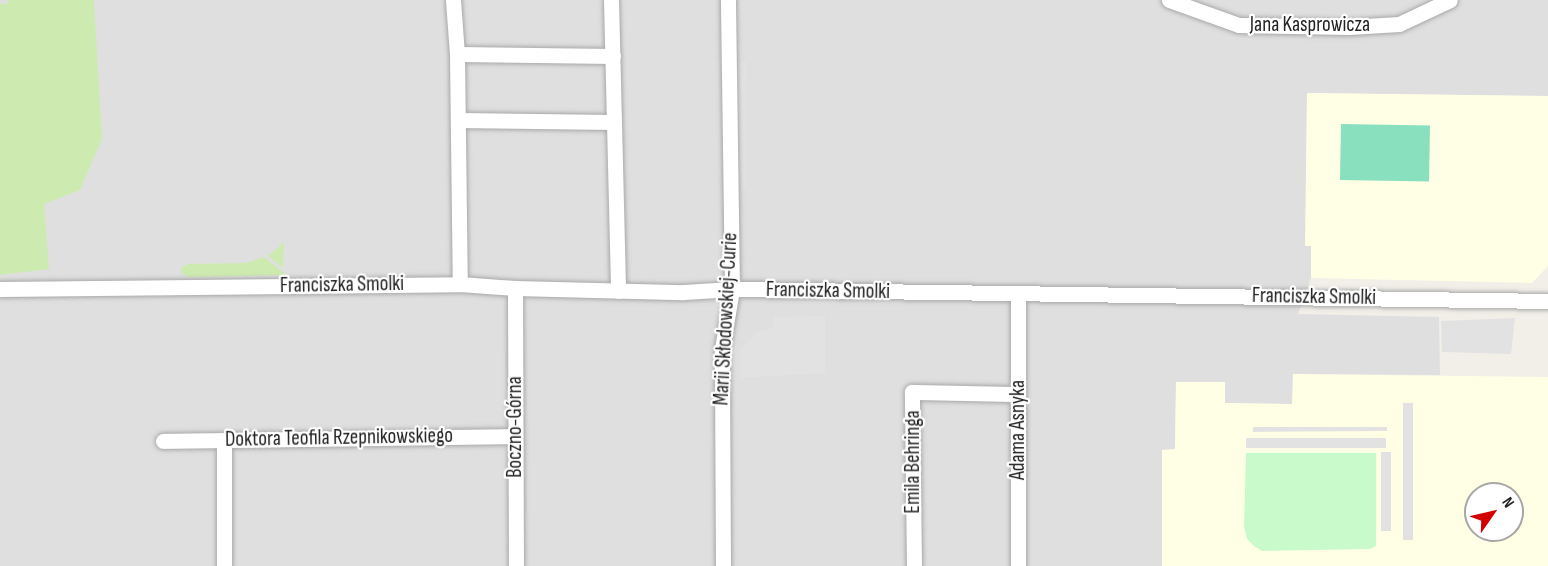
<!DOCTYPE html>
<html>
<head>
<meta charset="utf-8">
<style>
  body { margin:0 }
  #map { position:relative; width:1548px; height:566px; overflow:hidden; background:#f2efe9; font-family:"Sofia Sans Condensed",sans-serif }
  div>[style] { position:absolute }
  .residential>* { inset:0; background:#e0dfdf }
  .education>* { inset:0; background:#ffffe5 }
  .grass>* { inset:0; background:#cdebb0 }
  .park>* { inset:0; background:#c8facc }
  .pitch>* { inset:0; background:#88e0be; transform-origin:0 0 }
  .parking>* { inset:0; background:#e2e2e2; transform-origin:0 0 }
  .roads { filter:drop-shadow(0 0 2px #a9a9a9) drop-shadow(0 0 2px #a9a9a9) }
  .minor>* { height:15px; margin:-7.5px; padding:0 7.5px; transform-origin:7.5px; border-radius:7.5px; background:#fff }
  span { translate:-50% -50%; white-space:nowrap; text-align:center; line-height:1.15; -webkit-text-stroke:4.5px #fff; paint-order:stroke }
  .street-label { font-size:21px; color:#222 }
  .north { position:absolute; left:1464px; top:482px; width:60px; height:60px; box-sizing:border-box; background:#fff; border:2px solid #a7a7a7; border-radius:50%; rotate:56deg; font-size:16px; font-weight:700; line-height:24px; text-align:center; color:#222 }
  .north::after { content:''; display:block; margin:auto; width:21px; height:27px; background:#d40000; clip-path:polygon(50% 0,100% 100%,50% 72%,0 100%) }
</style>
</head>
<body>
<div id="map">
  <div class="residential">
    <div style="clip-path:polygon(0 0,1548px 0,1548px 96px,1307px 93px,1306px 246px,1311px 246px,1311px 278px,1298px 314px,1439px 317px,1440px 375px,1294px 374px,1293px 404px,1224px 403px,1224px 383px,1176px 382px,1175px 449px,1162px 451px,1162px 566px,0 566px)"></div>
  </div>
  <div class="education">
    <div style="clip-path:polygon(1307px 93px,1548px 96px,1548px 266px,1532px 283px,1311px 278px,1311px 246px,1305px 246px)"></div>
    <div style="clip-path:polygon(evenodd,1293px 374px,1548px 377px,1548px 566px,1162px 566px,1162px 450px,1175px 449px,1176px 382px,1225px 382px,1225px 403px,1292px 404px,1293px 374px,1476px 494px,1512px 494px,1512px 530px,1476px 530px,1476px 494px)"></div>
  </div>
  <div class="grass">
    <div style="clip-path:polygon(8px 0,94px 0,102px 139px,80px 190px,44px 204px,49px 269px,0 275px,0 4px,8px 3px)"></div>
    <div style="clip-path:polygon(284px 242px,283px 268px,268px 256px)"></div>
    <div style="clip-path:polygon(264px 257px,287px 275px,188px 277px,181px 273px,182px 267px,188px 264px,246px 263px)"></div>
  </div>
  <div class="park">
    <div style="clip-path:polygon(1246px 453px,1376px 453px,1376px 546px,1370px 549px,1262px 551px,1254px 546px,1247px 539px,1244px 526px)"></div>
  </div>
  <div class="pitch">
    <div style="left:1341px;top:124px;width:89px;height:56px;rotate:1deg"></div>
  </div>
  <div class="parking">
    <div style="left:746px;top:62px;width:128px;height:11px;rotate:90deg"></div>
    <div style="clip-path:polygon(825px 316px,825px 373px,740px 378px,741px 349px,756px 332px,772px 328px,774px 317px)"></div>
    <div style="clip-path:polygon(1515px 318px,1511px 354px,1442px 352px,1441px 321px)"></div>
    <div style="left:1403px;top:403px;width:10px;height:137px"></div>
    <div style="clip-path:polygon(1253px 427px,1387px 427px,1387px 431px,1253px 432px)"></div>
    <div style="left:1386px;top:438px;width:10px;height:140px;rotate:90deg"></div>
    <div style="left:1381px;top:452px;width:10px;height:79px"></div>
  </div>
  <div class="roads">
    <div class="minor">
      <div style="left:453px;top:0;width:54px;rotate:85.8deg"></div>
      <div style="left:457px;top:54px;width:230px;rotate:89.3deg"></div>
      <div style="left:611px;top:0;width:291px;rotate:88.6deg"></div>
      <div style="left:1169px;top:0;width:74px;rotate:19.7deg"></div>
      <div style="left:1239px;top:25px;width:110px;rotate:1deg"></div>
      <div style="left:1349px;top:27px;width:50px;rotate:-3.4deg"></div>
      <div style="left:1399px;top:24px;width:56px;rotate:-25.2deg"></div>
      <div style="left:457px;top:54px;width:156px;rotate:0.7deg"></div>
      <div style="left:458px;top:120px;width:155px;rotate:0.7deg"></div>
      <div style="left:515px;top:288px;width:278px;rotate:89.8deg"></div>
      <div style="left:0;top:289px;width:460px;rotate:-0.6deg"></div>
      <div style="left:460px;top:284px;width:55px;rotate:4.2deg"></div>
      <div style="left:515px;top:288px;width:169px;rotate:1.4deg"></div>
      <div style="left:684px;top:292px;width:48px;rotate:-3.6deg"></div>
      <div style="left:732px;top:289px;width:816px;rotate:0.84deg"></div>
      <div style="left:1018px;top:294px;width:272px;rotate:90deg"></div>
      <div style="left:163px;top:441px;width:352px;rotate:-0.8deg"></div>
      <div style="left:224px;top:566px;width:126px;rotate:-90deg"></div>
      <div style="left:723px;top:566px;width:217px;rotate:-90.3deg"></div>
      <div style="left:722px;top:349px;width:61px;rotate:-80.5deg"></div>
      <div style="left:732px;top:289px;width:289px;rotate:-90.8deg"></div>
      <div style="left:914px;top:566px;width:174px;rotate:-90.7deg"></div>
      <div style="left:912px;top:392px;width:106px;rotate:1.1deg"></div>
    </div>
  </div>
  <div class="street-label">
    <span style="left:1310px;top:25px">Jana Kasprowicza</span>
    <span style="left:342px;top:285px;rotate:-1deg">Franciszka Smolki</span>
    <span style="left:828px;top:291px;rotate:1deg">Franciszka Smolki</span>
    <span style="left:1314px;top:297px;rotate:1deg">Franciszka Smolki</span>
    <span style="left:726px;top:319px;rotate:-87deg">Marii Skłodowskiej-Curie</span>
    <span style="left:515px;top:427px;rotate:-90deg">Boczno-Górna</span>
    <span style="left:1018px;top:430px;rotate:-90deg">Adama Asnyka</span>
    <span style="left:339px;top:438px;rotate:-1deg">Doktora Teofila Rzepnikowskiego</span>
    <span style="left:913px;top:462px;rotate:-90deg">Emila Behringa</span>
  </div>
  <div class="north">N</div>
</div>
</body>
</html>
